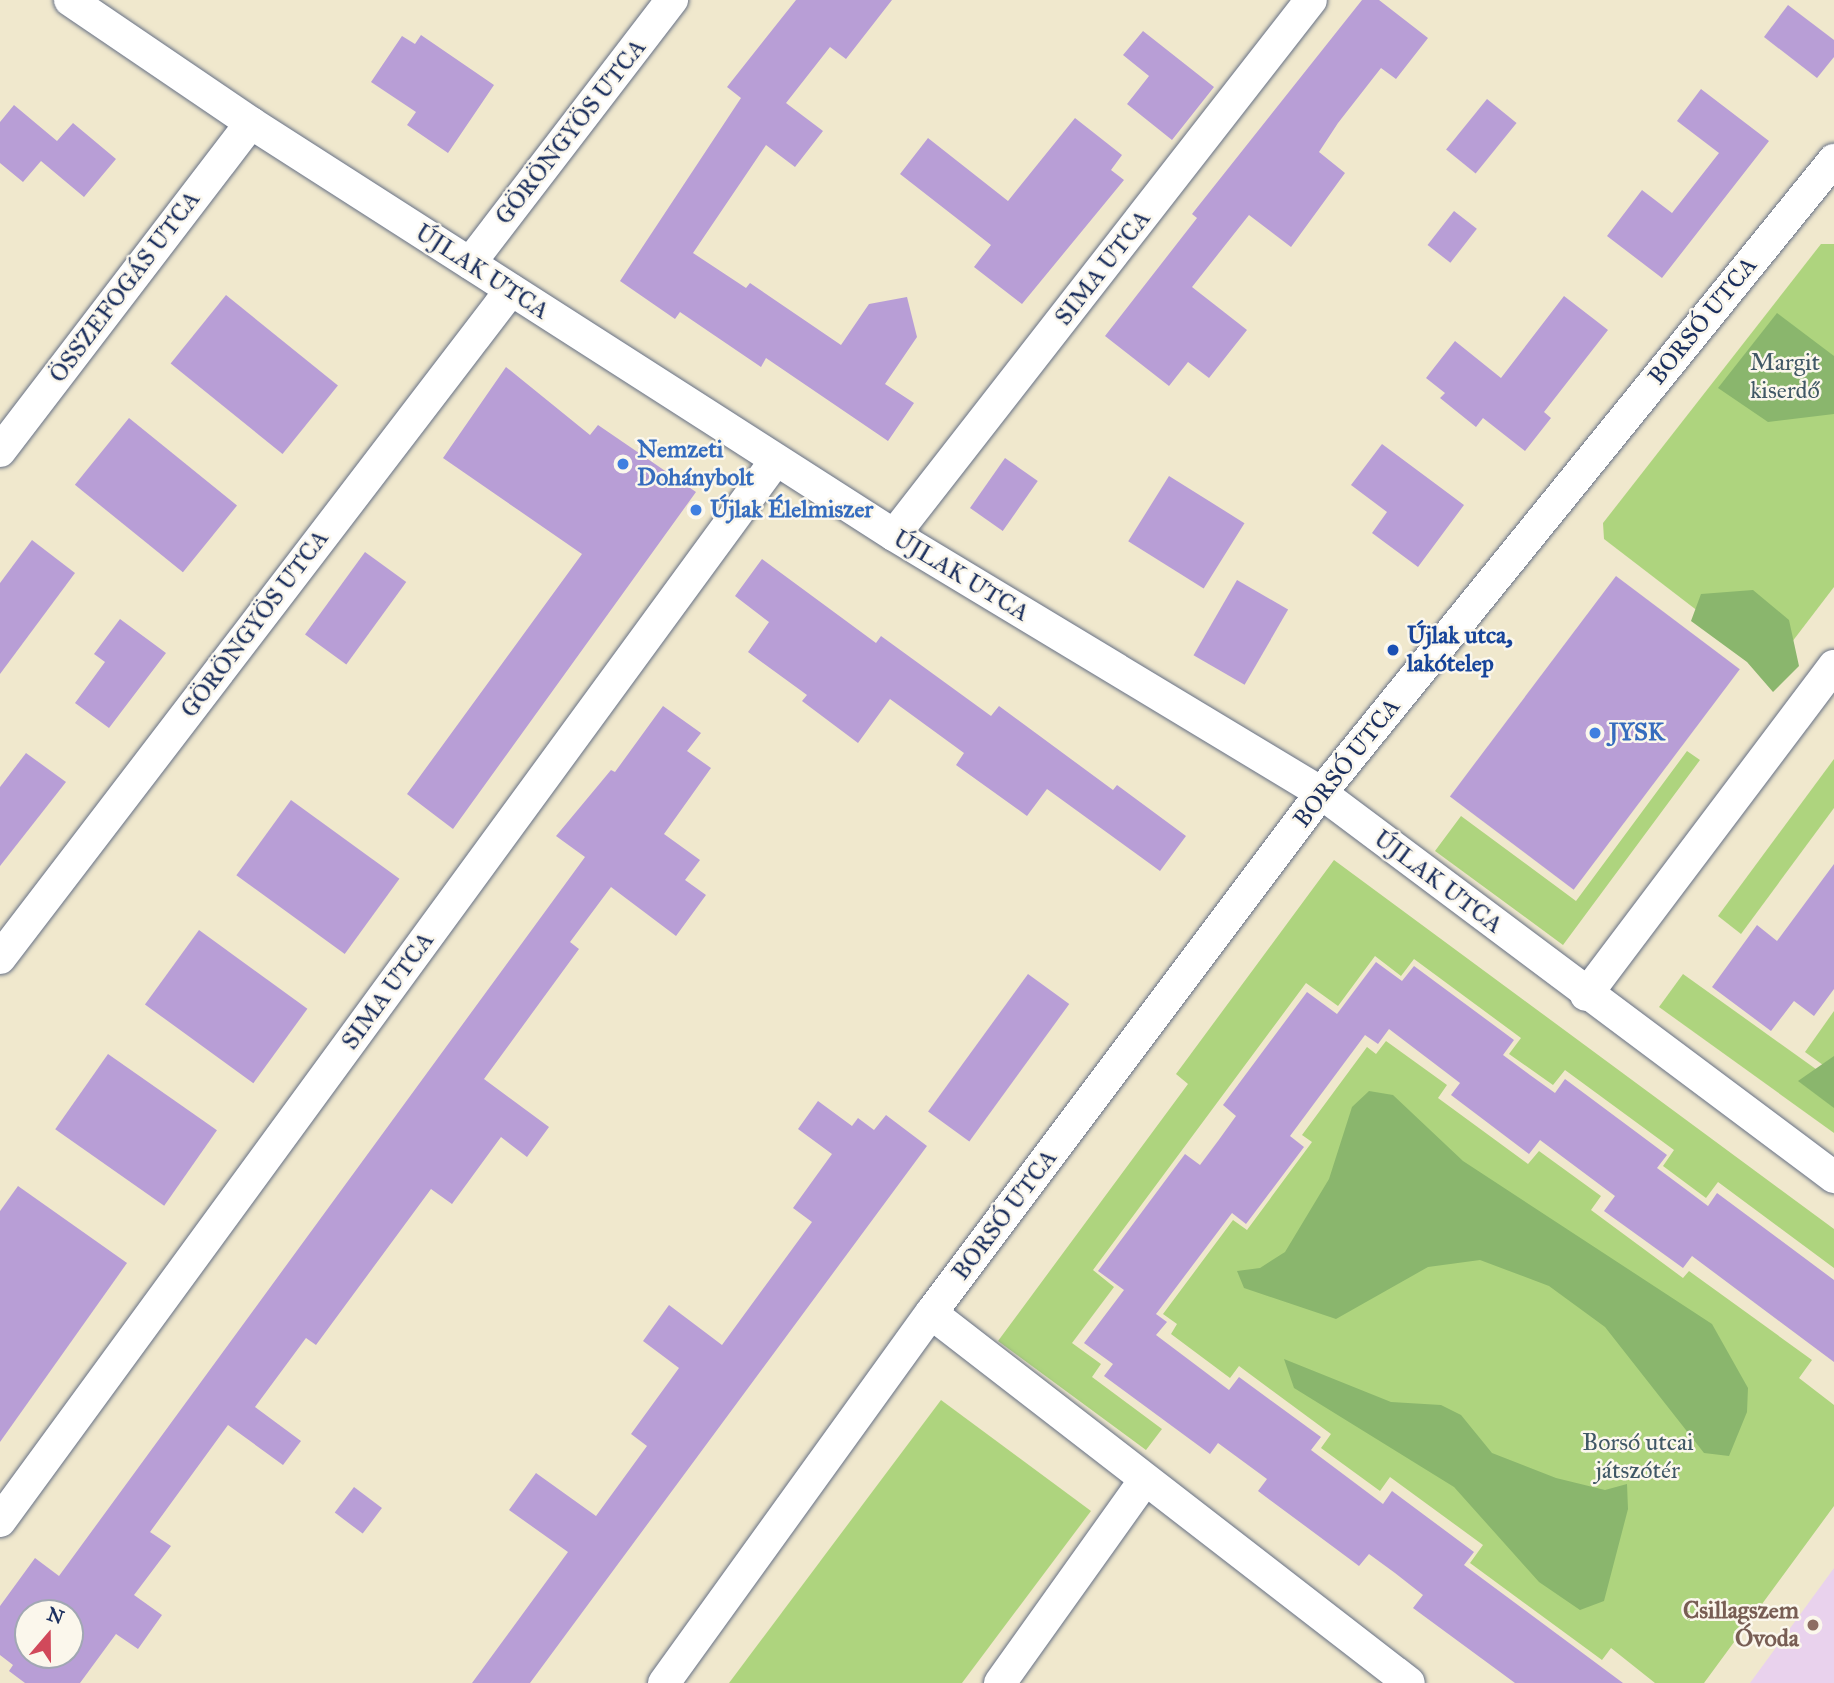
<!DOCTYPE html>
<html>
<head>
<meta charset="utf-8">
<style>
  body { margin:0 }
  #map { position:relative; width:1834px; height:1683px; overflow:hidden; background:#f0e8cd; font-family:"IM FELL Great Primer",serif }
  div>[style] { position:absolute }
  .built>* { inset:0; background:#e9d2ed }
  .green>* { inset:0; background:#aed47e }
  .forest>* { inset:0; background:#8ab66d }
  .building>* { inset:0; background:#b89ed6; transform-origin:0 0 }
  .roads { filter:drop-shadow(0 0 2px #667085) drop-shadow(0 0 2px #667085) }
  .minor>* { height:32px; margin:-16px; padding:0 16px; transform-origin:16px; border-radius:16px; background:#fff }
  .dots>* { width:19px; height:19px; translate:-50% -50%; box-sizing:border-box; border:4px solid #fbf7ec; border-radius:50% }
  span { translate:-50% -50%; white-space:nowrap; text-align:center; line-height:1.15; -webkit-text-stroke:5px #fbf7ec; paint-order:stroke }
  .street-label { font-size:24px; color:#1b2f5e }
  .park-label { font-size:24px; color:#405866 }
  .shop-label { font-size:24px; color:#366cbe; font-weight:700 }
  .left { translate:0 -50%; text-align:left }
  .transit-label { font-size:24px; color:#164399; font-weight:700 }
  .education-label { font-size:24px; color:#785e54; font-weight:700 }
  .right { translate:-100% -50%; text-align:right }
  .north { position:absolute; left:14px; top:1599px; width:70px; height:70px; box-sizing:border-box; background:#fbf7ec; border:2px solid #a1a7b3; border-radius:50%; rotate:20deg; font-size:19px; font-weight:700; line-height:28px; text-align:center; color:#1b2f5e }
  .north::after { content:''; display:block; margin:auto; width:24px; height:32px; background:#d1495b; clip-path:polygon(50% 0,100% 100%,50% 72%,0 100%) }
</style>
</head>
<body>
<div id="map">
  <div class="built">
    <div style="clip-path:polygon(1834px 1568px,1834px 1683px,1750px 1683px)"></div>
  </div>
  <div class="green">
    <div style="clip-path:polygon(1821px 244px,1834px 244px,1834px 587px,1772px 668px,1604px 539px,1603px 523px)"></div>
    <div style="clip-path:polygon(1687px 751px,1700px 760px,1563px 945px,1435px 851px,1461px 816px,1576px 901px)"></div>
    <div style="clip-path:polygon(1834px 759px,1834px 808px,1741px 934px,1718px 916px)"></div>
    <div style="clip-path:polygon(1334px 860px,1834px 1229px,1834px 1268px,1718px 1182px,1706px 1198px,1663px 1166px,1674px 1150px,1565px 1070px,1553px 1085px,1509px 1054px,1521px 1038px,1414px 959px,1401px 976px,1375px 956px,1338px 1006px,1306px 983px,1093px 1270px,1114px 1287px,1072px 1343px,1101px 1364px,1092px 1377px,1162px 1429px,1146px 1450px,998px 1341px,1188px 1084px,1176px 1074px)"></div>
    <div style="clip-path:polygon(1683px 974px,1834px 1082px,1834px 1133px,1659px 1007px)"></div>
    <div style="clip-path:polygon(1834px 1011px,1834px 1073px,1805px 1052px)"></div>
    <div style="clip-path:polygon(1386px 1041px,1447px 1085px,1438px 1098px,1528px 1164px,1539px 1151px,1601px 1196px,1591px 1210px,1683px 1278px,1689px 1271px,1812px 1360px,1799px 1378px,1834px 1405px,1834px 1506px,1704px 1683px,1655px 1683px,1611px 1648px,1602px 1660px,1470px 1563px,1483px 1545px,1390px 1477px,1380px 1491px,1321px 1448px,1331px 1434px,1239px 1366px,1230px 1378px,1171px 1334px,1177px 1324px,1163px 1314px,1233px 1220px,1247px 1230px,1312px 1142px,1302px 1135px,1367px 1047px,1376px 1054px)"></div>
    <div style="clip-path:polygon(941px 1400px,1091px 1511px,962px 1683px,729px 1683px)"></div>
  </div>
  <div class="forest">
    <div style="clip-path:polygon(1777px 313px,1834px 356px,1834px 414px,1768px 422px,1718px 388px)"></div>
    <div style="clip-path:polygon(1753px 590px,1789px 620px,1799px 666px,1773px 692px,1747px 662px,1691px 621px,1701px 594px)"></div>
    <div style="clip-path:polygon(1834px 1056px,1834px 1108px,1798px 1081px)"></div>
    <div style="clip-path:polygon(1369px 1091px,1393px 1095px,1463px 1161px,1712px 1324px,1748px 1388px,1747px 1412px,1729px 1456px,1704px 1453px,1605px 1327px,1549px 1286px,1480px 1260px,1428px 1267px,1336px 1319px,1244px 1288px,1237px 1271px,1260px 1268px,1285px 1252px,1329px 1179px,1352px 1107px)"></div>
    <div style="clip-path:polygon(1284px 1359px,1391px 1402px,1441px 1405px,1461px 1415px,1492px 1453px,1556px 1478px,1605px 1490px,1627px 1484px,1628px 1509px,1604px 1601px,1580px 1610px,1539px 1582px,1454px 1487px,1294px 1388px)"></div>
  </div>
  <div class="building">
    <div style="clip-path:polygon(796px 0,892px 0,846px 59px,830px 47px,786px 103px,823px 131px,795px 167px,766px 145px,693px 253px,746px 288px,750px 283px,841px 345px,869px 304px,907px 297px,917px 337px,885px 384px,914px 403px,888px 441px,766px 358px,761px 367px,680px 312px,675px 319px,620px 281px,741px 98px,727px 87px)"></div>
    <div style="clip-path:polygon(1362px 0,1379px 0,1428px 38px,1396px 79px,1381px 68px,1338px 123px,1319px 152px,1345px 173px,1291px 247px,1249px 215px,1192px 287px,1247px 330px,1209px 378px,1188px 362px,1169px 386px,1105px 336px,1197px 218px,1192px 214px)"></div>
    <div style="clip-path:polygon(1788px 5px,1834px 40px,1834px 57px,1817px 78px,1764px 37px)"></div>
    <div style="clip-path:polygon(1143px 31px,1214px 87px,1172px 140px,1127px 104px,1149px 76px,1123px 55px)"></div>
    <div style="clip-path:polygon(421px 35px,494px 85px,448px 153px,407px 125px,416px 112px,371px 82px,402px 36px,415px 44px)"></div>
    <div style="clip-path:polygon(1701px 89px,1769px 141px,1662px 278px,1607px 236px,1642px 190px,1672px 213px,1719px 153px,1677px 121px)"></div>
    <div style="left:1487px;top:99px;width:38px;height:65px;rotate:39deg"></div>
    <div style="clip-path:polygon(14px 105px,57px 141px,73px 123px,116px 159px,84px 197px,41px 161px,23px 182px,0 163px,0 122px)"></div>
    <div style="clip-path:polygon(1075px 118px,1122px 155px,1111px 170px,1124px 180px,1022px 304px,974px 267px,991px 245px,900px 174px,928px 138px,1008px 201px)"></div>
    <div style="left:1454px;top:211px;width:29px;height:43px;rotate:38deg"></div>
    <div style="left:226px;top:295px;width:144px;height:88px;rotate:39deg"></div>
    <div style="clip-path:polygon(1564px 296px,1608px 330px,1544px 412px,1551px 418px,1525px 451px,1483px 418px,1476px 427px,1440px 398px,1445px 393px,1426px 378px,1455px 341px,1501px 378px)"></div>
    <div style="clip-path:polygon(506px 367px,590px 435px,598px 425px,696px 492px,453px 829px,407px 794px,582px 554px,443px 458px)"></div>
    <div style="left:129px;top:418px;width:139px;height:86px;rotate:39deg"></div>
    <div style="clip-path:polygon(1382px 444px,1464px 505px,1418px 567px,1372px 533px,1387px 512px,1351px 485px)"></div>
    <div style="left:1005px;top:458px;width:40px;height:61px;rotate:35deg"></div>
    <div style="left:1169px;top:476px;width:89px;height:77px;rotate:32deg"></div>
    <div style="clip-path:polygon(32px 540px,75px 573px,0 674px,0 583px)"></div>
    <div style="left:365px;top:552px;width:51px;height:102px;rotate:36deg"></div>
    <div style="clip-path:polygon(762px 559px,876px 643px,881px 636px,991px 716px,999px 706px,1113px 790px,1117px 785px,1186px 836px,1160px 871px,1047px 789px,1027px 816px,956px 765px,964px 753px,890px 699px,858px 743px,802px 701px,807px 695px,748px 652px,769px 622px,735px 596px)"></div>
    <div style="left:1616px;top:576px;width:155px;height:276px;rotate:37deg"></div>
    <div style="left:1237px;top:580px;width:59px;height:87px;rotate:30deg"></div>
    <div style="clip-path:polygon(120px 619px,166px 653px,109px 728px,75px 703px,105px 662px,94px 654px)"></div>
    <div style="clip-path:polygon(evenodd,663px 706px,701px 733px,687px 751px,711px 768px,664px 834px,700px 860px,685px 880px,706px 895px,676px 936px,611px 887px,570px 942px,579px 949px,484px 1079px,549px 1127px,527px 1157px,501px 1137px,452px 1204px,431px 1189px,316px 1345px,306px 1338px,255px 1407px,301px 1441px,283px 1465px,228px 1425px,150px 1532px,171px 1546px,134px 1595px,162px 1615px,138px 1649px,116px 1634px,80px 1683px,25px 1683px,9px 1671px,13px 1665px,0 1655px,0 1606px,35px 1558px,59px 1576px,585px 857px,556px 836px,611px 770px,615px 772px,663px 706px,28px 1613px,70px 1613px,70px 1655px,28px 1655px,28px 1613px)"></div>
    <div style="clip-path:polygon(26px 753px,66px 782px,0 866px,0 787px)"></div>
    <div style="left:291px;top:800px;width:134px;height:93px;rotate:36deg"></div>
    <div style="clip-path:polygon(1834px 864px,1834px 989px,1814px 1016px,1794px 1001px,1771px 1031px,1712px 987px,1757px 925px,1777px 941px)"></div>
    <div style="left:199px;top:930px;width:134px;height:92px;rotate:36deg"></div>
    <div style="clip-path:polygon(1376px 962px,1402px 981px,1414px 966px,1514px 1040px,1503px 1055px,1530px 1075px,1555px 1093px,1565px 1079px,1667px 1155px,1657px 1168px,1684px 1188px,1708px 1206px,1717px 1193px,1834px 1280px,1834px 1362px,1692px 1256px,1683px 1268px,1604px 1211px,1615px 1196px,1540px 1140px,1529px 1154px,1492px 1126px,1451px 1095px,1460px 1083px,1389px 1029px,1378px 1044px,1365px 1035px,1290px 1136px,1304px 1147px,1246px 1224px,1232px 1213px,1156px 1314px,1167px 1322px,1156px 1335px,1229px 1390px,1239px 1377px,1321px 1437px,1311px 1450px,1383px 1504px,1392px 1491px,1474px 1552px,1464px 1565px,1623px 1683px,1515px 1683px,1413px 1608px,1423px 1595px,1395px 1573px,1369px 1554px,1359px 1566px,1258px 1491px,1267px 1479px,1218px 1443px,1210px 1454px,1104px 1376px,1113px 1364px,1084px 1343px,1124px 1290px,1098px 1271px,1185px 1154px,1200px 1165px,1218px 1141px,1236px 1116px,1223px 1105px,1307px 992px,1337px 1014px)"></div>
    <div style="left:1028px;top:974px;width:51px;height:170px;rotate:36deg"></div>
    <div style="left:108px;top:1054px;width:133px;height:92px;rotate:35deg"></div>
    <div style="clip-path:polygon(818px 1101px,852px 1126px,858px 1118px,874px 1130px,886px 1115px,927px 1146px,530px 1683px,472px 1683px,568px 1552px,509px 1510px,536px 1473px,596px 1516px,647px 1446px,631px 1434px,679px 1368px,643px 1341px,669px 1305px,722px 1345px,812px 1222px,793px 1208px,832px 1154px,798px 1129px)"></div>
    <div style="clip-path:polygon(18px 1186px,127px 1263px,0 1442px,0 1211px)"></div>
    <div style="left:354px;top:1487px;width:35px;height:32px;rotate:37deg"></div>
  </div>
  <div class="roads">
    <div class="minor">
      <div style="left:70px;top:0;width:219px;rotate:34.2deg"></div>
      <div style="left:251px;top:123px;width:764px;rotate:32.65deg"></div>
      <div style="left:894px;top:535px;width:499px;rotate:31.1deg"></div>
      <div style="left:1321px;top:793px;width:641px;rotate:36.82deg"></div>
      <div style="left:470px;top:263px;width:332px;rotate:-52.5deg"></div>
      <div style="left:0;top:451px;width:413px;rotate:-52.6deg"></div>
      <div style="left:894px;top:535px;width:678px;rotate:-52.07deg"></div>
      <div style="left:0;top:958px;width:841px;rotate:-52.59deg"></div>
      <div style="left:1586px;top:995px;width:412px;rotate:-53deg"></div>
      <div style="left:931px;top:1313px;width:604px;rotate:37.74deg"></div>
      <div style="left:0;top:1521px;width:1314px;rotate:-53.82deg"></div>
      <div style="left:664px;top:1683px;width:456px;rotate:-54.2deg"></div>
      <div style="left:931px;top:1313px;width:650px;rotate:-53.13deg"></div>
      <div style="left:1321px;top:793px;width:815px;rotate:-50.98deg"></div>
      <div style="left:1000px;top:1683px;width:249px;rotate:-54.5deg"></div>
    </div>
  </div>
  <div class="dots">
    <div style="left:623px;top:464px;background:#3f7fe0"></div>
    <div style="left:696px;top:510px;background:#3f7fe0"></div>
    <div style="left:1393px;top:650px;background:#1a4fb4"></div>
    <div style="left:1595px;top:733px;background:#3f7fe0"></div>
    <div style="left:1813px;top:1625px;background:#8d6e63"></div>
  </div>
  <div class="street-label">
    <span style="left:571px;top:132px;rotate:-52deg">GÖRÖNGYÖS UTCA</span>
    <span style="left:1103px;top:268px;rotate:-52deg">SIMA UTCA</span>
    <span style="left:482px;top:272px;rotate:33deg">ÚJLAK UTCA</span>
    <span style="left:125px;top:287px;rotate:-53deg">ÖSSZEFOGÁS UTCA</span>
    <span style="left:1703px;top:321px;rotate:-51deg">BORSÓ UTCA</span>
    <span style="left:961px;top:576px;rotate:31deg">ÚJLAK UTCA</span>
    <span style="left:255px;top:624px;rotate:-53deg">GÖRÖNGYÖS UTCA</span>
    <span style="left:1347px;top:763px;rotate:-52deg">BORSÓ UTCA</span>
    <span style="left:1438px;top:882px;rotate:37deg">ÚJLAK UTCA</span>
    <span style="left:388px;top:991px;rotate:-54deg">SIMA UTCA</span>
    <span style="left:1005px;top:1215px;rotate:-53deg">BORSÓ UTCA</span>
  </div>
  <div class="park-label">
    <span style="left:1785px;top:377px">Margit<br>kiserdő</span>
    <span style="left:1638px;top:1457px">Borsó utcai<br>játszótér</span>
  </div>
  <div class="shop-label">
    <span class="left" style="left:637px;top:464px">Nemzeti<br>Dohánybolt</span>
    <span class="left" style="left:710px;top:510px">Újlak Élelmiszer</span>
    <span class="left" style="left:1609px;top:733px">JYSK</span>
  </div>
  <div class="transit-label">
    <span class="left" style="left:1407px;top:650px">Újlak utca,<br>lakótelep</span>
  </div>
  <div class="education-label">
    <span class="right" style="left:1799px;top:1625px">Csillagszem<br>Óvoda</span>
  </div>
  <div class="north">N</div>
</div>
</body>
</html>
